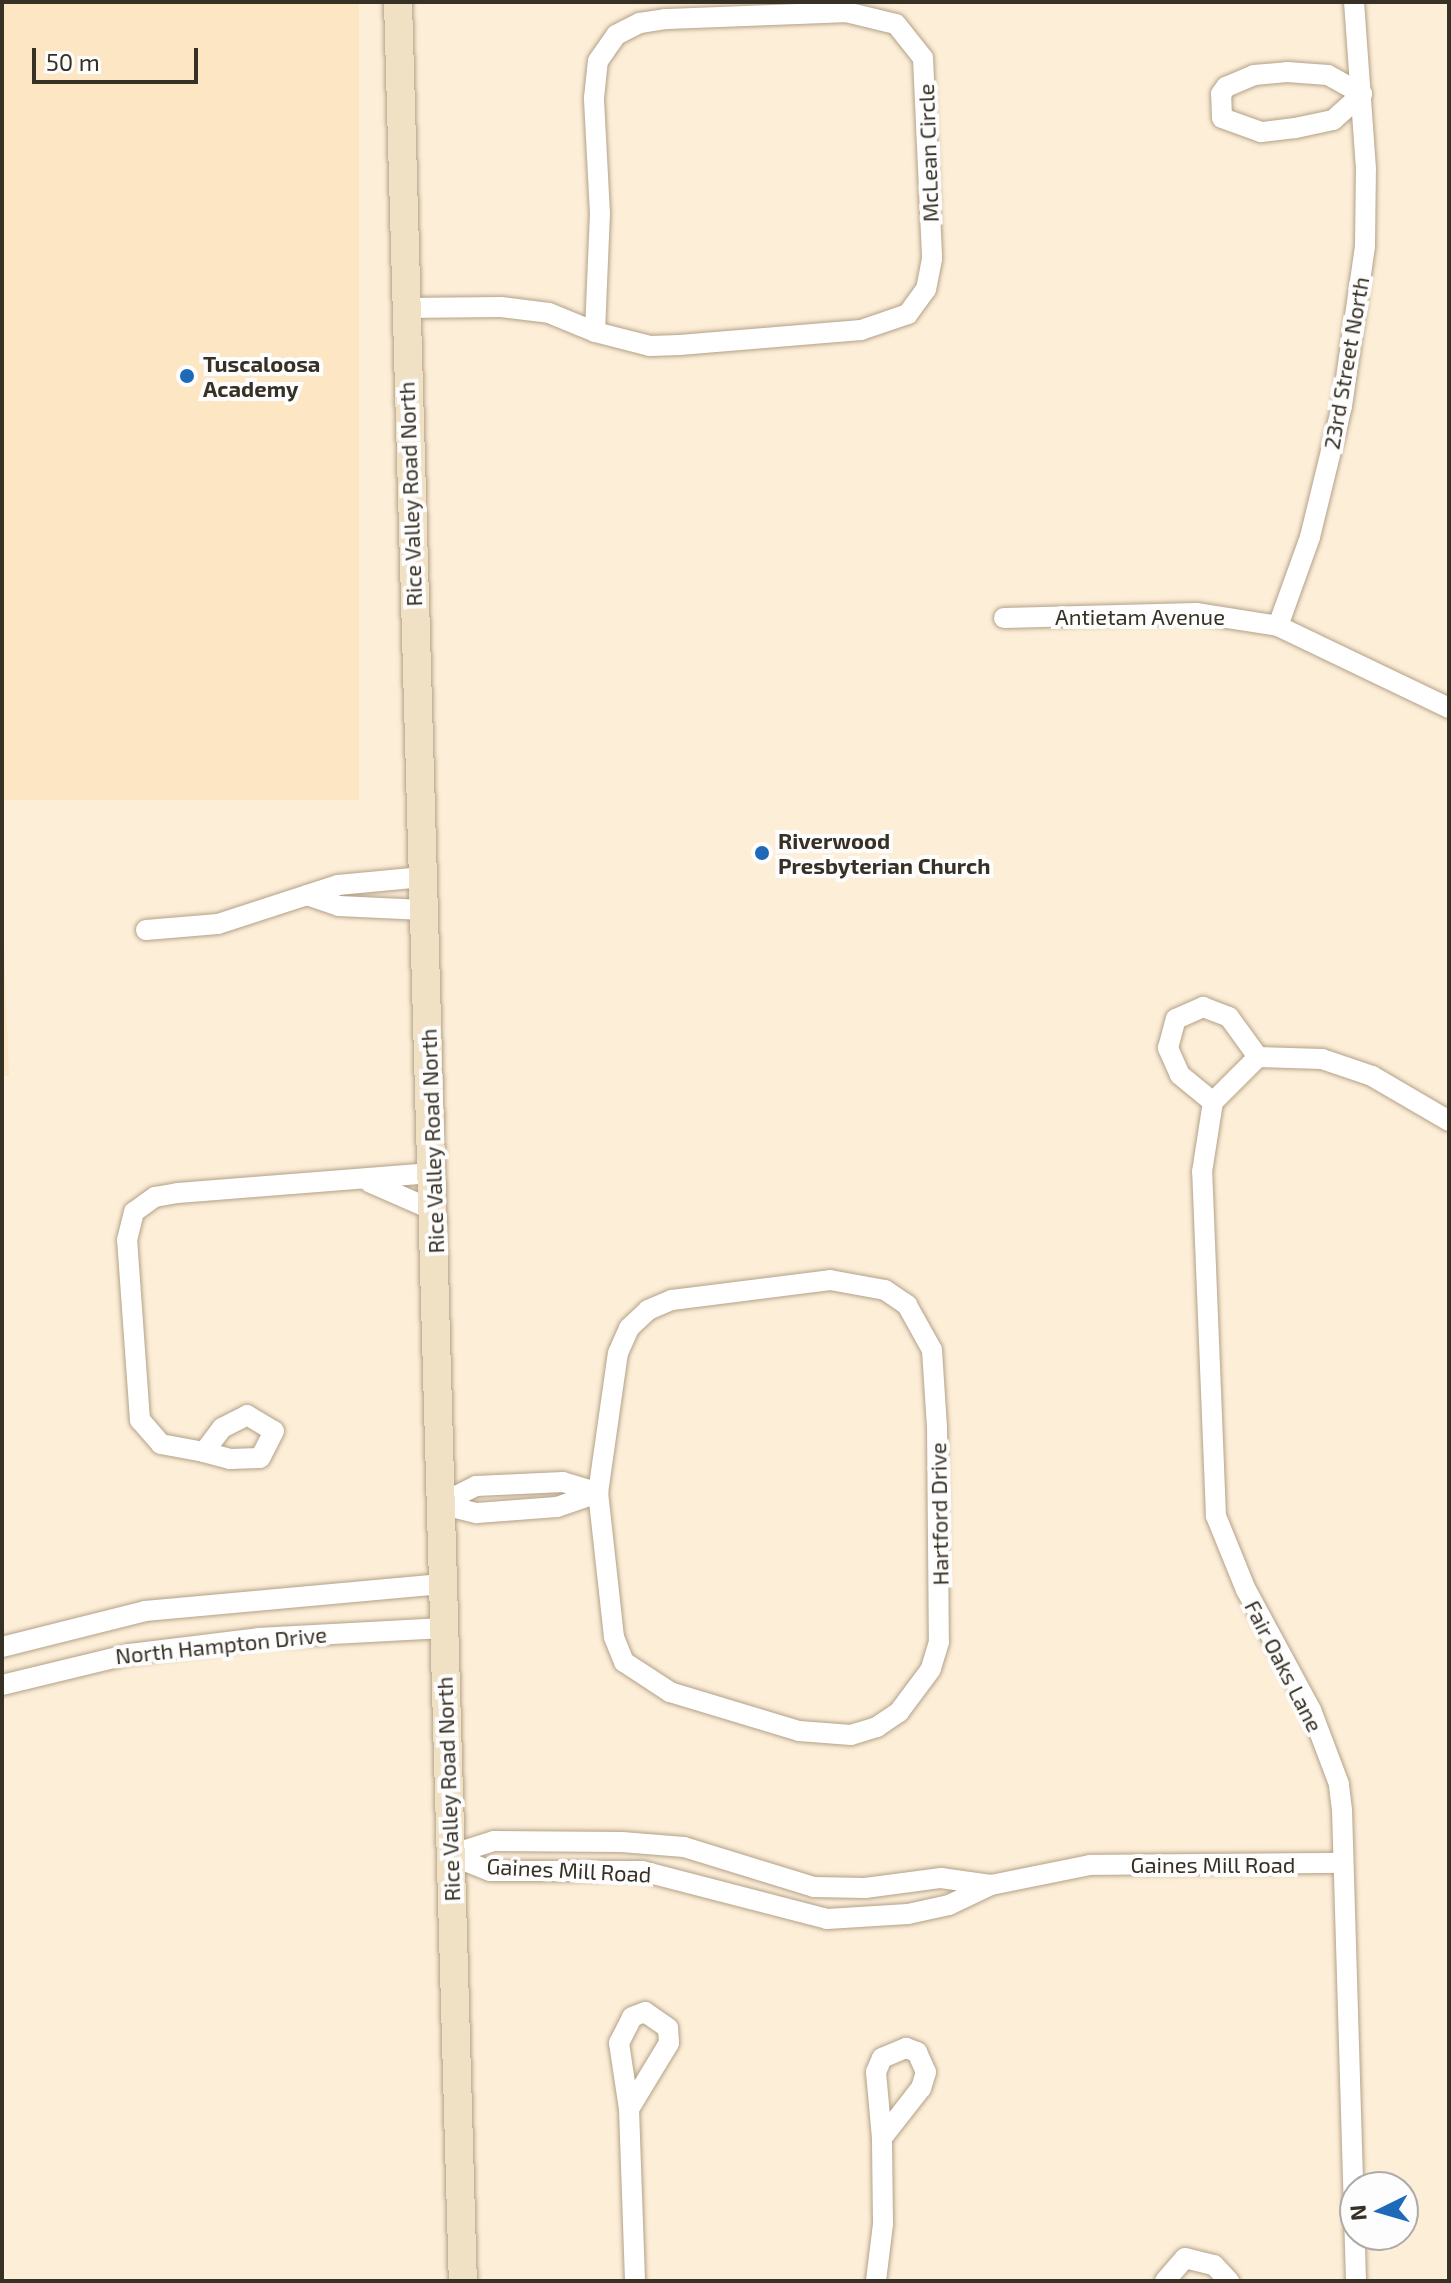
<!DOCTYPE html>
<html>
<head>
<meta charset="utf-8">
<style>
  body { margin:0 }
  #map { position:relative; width:1451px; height:2283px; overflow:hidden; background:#fdeed8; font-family:"Exo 2",sans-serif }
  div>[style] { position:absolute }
  .built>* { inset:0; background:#fde6c4; transform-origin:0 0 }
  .roads { filter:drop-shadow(0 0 2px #b3a188) drop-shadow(0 0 2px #b3a188) }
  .street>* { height:20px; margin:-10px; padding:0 10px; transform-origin:10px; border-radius:10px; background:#fff }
  .secondary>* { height:28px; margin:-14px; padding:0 14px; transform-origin:14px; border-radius:14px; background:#f0e0c4 }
  .dots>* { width:22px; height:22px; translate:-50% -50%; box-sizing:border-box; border:4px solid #fdfdfd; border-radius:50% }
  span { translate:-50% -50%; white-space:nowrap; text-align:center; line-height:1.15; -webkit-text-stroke:8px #fdfdfd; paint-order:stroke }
  .street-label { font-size:22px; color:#373025 }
  .poi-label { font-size:22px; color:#373025; font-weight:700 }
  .left { translate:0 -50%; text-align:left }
  .frame { position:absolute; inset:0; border:4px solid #373025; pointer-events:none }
  .north { position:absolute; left:1339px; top:2171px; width:80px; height:80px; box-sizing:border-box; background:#fdfdfd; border:2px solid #aeaba7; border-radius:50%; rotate:265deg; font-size:22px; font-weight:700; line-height:32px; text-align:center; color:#373025 }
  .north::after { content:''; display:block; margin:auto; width:28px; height:36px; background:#1f69b9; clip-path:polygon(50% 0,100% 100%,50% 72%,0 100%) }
  .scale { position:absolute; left:32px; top:48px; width:166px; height:36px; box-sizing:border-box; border:4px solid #373025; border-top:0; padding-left:10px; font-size:24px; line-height:28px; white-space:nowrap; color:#373025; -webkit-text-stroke:6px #fdfdfd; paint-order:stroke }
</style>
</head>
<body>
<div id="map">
  <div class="built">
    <div style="left:2px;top:2px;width:357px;height:798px"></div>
    <div style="clip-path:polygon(2px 899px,9px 1076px,2px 1076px)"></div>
  </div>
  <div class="roads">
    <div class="street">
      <div style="left:846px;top:12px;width:51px;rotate:13.5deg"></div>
      <div style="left:896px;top:24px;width:43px;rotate:51.5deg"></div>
      <div style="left:923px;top:58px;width:201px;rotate:87.4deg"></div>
      <div style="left:932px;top:259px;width:31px;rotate:101deg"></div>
      <div style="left:926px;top:289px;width:31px;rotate:126deg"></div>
      <div style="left:908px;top:314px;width:50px;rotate:161.2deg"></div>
      <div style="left:861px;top:330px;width:182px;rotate:175.3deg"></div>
      <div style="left:680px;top:345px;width:30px;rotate:178deg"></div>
      <div style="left:650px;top:346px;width:57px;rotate:-165.7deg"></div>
      <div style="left:595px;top:332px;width:118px;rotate:-87.6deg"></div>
      <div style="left:600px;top:214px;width:116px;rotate:-93deg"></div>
      <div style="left:594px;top:98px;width:37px;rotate:-84deg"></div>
      <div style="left:598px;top:61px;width:32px;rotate:-55deg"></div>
      <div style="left:616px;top:35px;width:27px;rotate:-27deg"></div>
      <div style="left:640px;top:23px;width:25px;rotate:-9deg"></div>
      <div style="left:665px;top:19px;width:181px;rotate:-2.2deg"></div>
      <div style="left:1287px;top:72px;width:41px;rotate:4.2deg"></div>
      <div style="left:1328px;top:75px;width:39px;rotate:29deg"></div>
      <div style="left:1362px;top:94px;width:39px;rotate:138deg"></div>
      <div style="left:1333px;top:120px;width:39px;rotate:168deg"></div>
      <div style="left:1295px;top:128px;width:34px;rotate:173deg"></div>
      <div style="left:1261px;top:132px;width:41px;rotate:-160.3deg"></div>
      <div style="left:1222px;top:118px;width:24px;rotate:-92deg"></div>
      <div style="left:1221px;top:94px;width:9px;rotate:-54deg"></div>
      <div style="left:1226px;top:87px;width:30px;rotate:-23deg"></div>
      <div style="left:1254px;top:75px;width:33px;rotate:-5deg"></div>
      <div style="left:404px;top:308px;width:97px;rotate:-0.6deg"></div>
      <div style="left:501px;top:307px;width:48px;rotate:7.1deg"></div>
      <div style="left:549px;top:313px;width:50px;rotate:22.4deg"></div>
      <div style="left:1004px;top:618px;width:192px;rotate:-1.5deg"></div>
      <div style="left:1196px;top:613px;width:83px;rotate:9deg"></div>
      <div style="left:1278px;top:626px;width:190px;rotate:25.6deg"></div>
      <div style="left:1278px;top:626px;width:95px;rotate:-70.2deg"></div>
      <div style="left:1310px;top:537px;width:135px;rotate:-76.3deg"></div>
      <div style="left:1342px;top:406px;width:162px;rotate:-81.8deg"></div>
      <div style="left:1365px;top:246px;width:77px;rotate:-89.3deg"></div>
      <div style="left:1366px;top:169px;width:167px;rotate:-94.1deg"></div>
      <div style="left:307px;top:895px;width:34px;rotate:19deg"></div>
      <div style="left:339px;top:906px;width:84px;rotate:2.7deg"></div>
      <div style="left:146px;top:930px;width:72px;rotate:-4.8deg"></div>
      <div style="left:218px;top:924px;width:126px;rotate:-18deg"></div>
      <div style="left:338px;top:885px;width:85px;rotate:-5.4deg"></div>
      <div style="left:1213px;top:1102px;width:43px;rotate:-140.7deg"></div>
      <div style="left:1180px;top:1075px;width:30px;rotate:-114deg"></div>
      <div style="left:1168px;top:1048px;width:30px;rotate:-75deg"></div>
      <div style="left:1176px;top:1019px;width:30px;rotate:-24deg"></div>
      <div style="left:1203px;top:1007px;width:28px;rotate:21deg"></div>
      <div style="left:1229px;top:1017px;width:49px;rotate:54.1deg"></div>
      <div style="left:369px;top:1182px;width:72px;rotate:23.7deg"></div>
      <div style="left:830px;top:1280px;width:56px;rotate:10.3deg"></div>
      <div style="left:885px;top:1290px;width:27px;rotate:34deg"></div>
      <div style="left:907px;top:1305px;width:51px;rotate:60.9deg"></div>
      <div style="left:932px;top:1350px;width:77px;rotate:86.3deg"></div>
      <div style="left:937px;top:1427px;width:215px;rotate:89.5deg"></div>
      <div style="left:939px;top:1642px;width:28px;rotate:107deg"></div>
      <div style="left:931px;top:1669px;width:54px;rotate:126.7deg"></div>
      <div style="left:899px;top:1712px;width:27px;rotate:146deg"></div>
      <div style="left:877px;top:1727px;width:27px;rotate:163deg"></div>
      <div style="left:851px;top:1735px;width:52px;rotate:-175.6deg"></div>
      <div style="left:799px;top:1731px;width:135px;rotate:-163.2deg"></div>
      <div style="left:670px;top:1692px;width:55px;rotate:-146.9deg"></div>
      <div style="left:624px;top:1662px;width:27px;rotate:-112deg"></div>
      <div style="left:614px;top:1637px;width:145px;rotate:-96.3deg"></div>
      <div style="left:598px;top:1493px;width:141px;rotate:-81.9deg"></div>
      <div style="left:618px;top:1353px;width:27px;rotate:-66deg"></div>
      <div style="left:629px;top:1328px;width:26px;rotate:-43deg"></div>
      <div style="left:648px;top:1310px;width:26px;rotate:-23deg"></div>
      <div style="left:672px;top:1300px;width:159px;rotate:-7.2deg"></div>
      <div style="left:247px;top:1415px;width:31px;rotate:31deg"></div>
      <div style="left:274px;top:1431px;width:30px;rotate:117deg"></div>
      <div style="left:260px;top:1458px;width:30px;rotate:178deg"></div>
      <div style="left:230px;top:1459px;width:27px;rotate:-165deg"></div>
      <div style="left:204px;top:1452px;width:30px;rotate:-53deg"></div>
      <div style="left:222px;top:1428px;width:28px;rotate:-27deg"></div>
      <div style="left:204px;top:1452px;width:44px;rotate:-169.5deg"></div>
      <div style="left:161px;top:1444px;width:32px;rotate:-131deg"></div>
      <div style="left:140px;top:1420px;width:180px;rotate:-94.1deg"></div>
      <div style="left:127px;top:1240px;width:29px;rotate:-76deg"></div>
      <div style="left:134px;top:1212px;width:26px;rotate:-36deg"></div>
      <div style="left:155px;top:1197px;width:23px;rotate:-10deg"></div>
      <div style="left:178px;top:1193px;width:257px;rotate:-4.5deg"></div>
      <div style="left:440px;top:1504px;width:40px;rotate:-26.6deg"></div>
      <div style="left:476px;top:1486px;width:87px;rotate:-2.6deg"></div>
      <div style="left:563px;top:1482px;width:37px;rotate:17deg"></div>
      <div style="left:440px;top:1504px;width:38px;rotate:14deg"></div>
      <div style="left:477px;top:1513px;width:80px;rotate:-4.3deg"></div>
      <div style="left:557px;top:1507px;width:43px;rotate:-18.9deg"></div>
      <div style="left:2px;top:1647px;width:147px;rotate:-14.1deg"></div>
      <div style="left:145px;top:1611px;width:298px;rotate:-5.2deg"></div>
      <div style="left:2px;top:1685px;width:132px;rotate:-13.6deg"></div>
      <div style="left:130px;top:1654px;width:129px;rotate:-7.1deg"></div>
      <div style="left:258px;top:1638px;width:186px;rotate:-3.1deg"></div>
      <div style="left:450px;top:1855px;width:43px;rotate:21.8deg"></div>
      <div style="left:490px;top:1871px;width:152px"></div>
      <div style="left:642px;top:1871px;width:191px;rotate:14.5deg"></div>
      <div style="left:827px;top:1919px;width:81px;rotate:-3.5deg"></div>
      <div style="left:908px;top:1914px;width:42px;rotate:-12.4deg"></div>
      <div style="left:949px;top:1905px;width:47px;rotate:-25.5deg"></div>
      <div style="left:991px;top:1885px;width:101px;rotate:-11.4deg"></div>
      <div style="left:1090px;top:1865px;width:252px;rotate:-0.5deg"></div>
      <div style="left:450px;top:1855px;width:46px;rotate:-17.7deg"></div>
      <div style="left:494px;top:1841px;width:128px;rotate:0.4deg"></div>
      <div style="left:622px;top:1842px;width:62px;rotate:4.6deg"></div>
      <div style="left:684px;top:1847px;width:136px;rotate:17.1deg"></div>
      <div style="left:814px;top:1887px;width:51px;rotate:1.1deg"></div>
      <div style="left:865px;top:1888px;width:77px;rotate:-7.5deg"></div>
      <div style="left:941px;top:1878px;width:50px;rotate:8deg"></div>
      <div style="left:645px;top:2012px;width:28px;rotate:35deg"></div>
      <div style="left:668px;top:2028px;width:15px;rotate:86deg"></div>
      <div style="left:669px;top:2043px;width:77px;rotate:121.2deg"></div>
      <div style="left:629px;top:2109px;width:67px;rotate:-98.6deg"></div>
      <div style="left:619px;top:2043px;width:29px;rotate:-63deg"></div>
      <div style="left:632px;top:2017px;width:14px;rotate:-21deg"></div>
      <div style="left:906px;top:2048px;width:12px;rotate:20deg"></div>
      <div style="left:917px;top:2052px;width:22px;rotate:66deg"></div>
      <div style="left:926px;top:2072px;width:17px;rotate:107deg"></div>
      <div style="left:921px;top:2088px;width:63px;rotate:128deg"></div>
      <div style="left:882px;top:2138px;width:66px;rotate:-95.2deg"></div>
      <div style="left:876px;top:2072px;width:15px;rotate:-67deg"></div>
      <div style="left:882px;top:2058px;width:26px;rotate:-23deg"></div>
      <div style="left:629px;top:2109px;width:172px;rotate:88deg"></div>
      <div style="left:876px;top:2281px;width:57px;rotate:-83deg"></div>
      <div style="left:883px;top:2224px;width:86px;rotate:-90.7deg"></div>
      <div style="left:1165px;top:2281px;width:30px;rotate:-49deg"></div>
      <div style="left:1185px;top:2258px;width:30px;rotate:14deg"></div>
      <div style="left:1214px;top:2265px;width:22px;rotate:47deg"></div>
      <div style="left:1356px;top:2281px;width:471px;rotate:-91.7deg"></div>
      <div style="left:1342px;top:1810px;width:26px;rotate:-97deg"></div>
      <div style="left:1339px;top:1784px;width:79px;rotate:-110.7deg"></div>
      <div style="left:1311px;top:1710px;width:136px;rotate:-118.4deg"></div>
      <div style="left:1246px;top:1590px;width:80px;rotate:-112.1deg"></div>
      <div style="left:1216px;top:1516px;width:344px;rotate:-92.3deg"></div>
      <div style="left:1202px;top:1172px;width:71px;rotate:-81.1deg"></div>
      <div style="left:1213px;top:1102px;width:64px;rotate:-45deg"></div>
      <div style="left:1258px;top:1057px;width:64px;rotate:1.8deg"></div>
      <div style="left:1322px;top:1059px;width:53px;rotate:18.8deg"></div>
      <div style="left:1372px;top:1076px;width:89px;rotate:30.3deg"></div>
    </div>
    <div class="secondary">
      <div style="left:398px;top:2px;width:2280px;rotate:88.37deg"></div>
    </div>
  </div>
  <div class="dots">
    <div style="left:187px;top:376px;background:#1f69b9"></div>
    <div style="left:762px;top:853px;background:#1f69b9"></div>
  </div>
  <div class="street-label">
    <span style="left:928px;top:153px;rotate:-92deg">McLean Circle</span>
    <span style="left:1346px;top:363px;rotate:-80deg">23rd Street North</span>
    <span style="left:410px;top:494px;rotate:-92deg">Rice Valley Road North</span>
    <span style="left:1140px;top:617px">Antietam Avenue</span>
    <span style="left:432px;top:1141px;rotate:-92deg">Rice Valley Road North</span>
    <span style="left:939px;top:1514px;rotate:-91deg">Hartford Drive</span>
    <span style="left:221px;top:1645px;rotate:-6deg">North Hampton Drive</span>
    <span style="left:1284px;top:1666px;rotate:63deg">Fair Oaks Lane</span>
    <span style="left:448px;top:1789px;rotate:-92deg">Rice Valley Road North</span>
    <span style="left:1213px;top:1865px">Gaines Mill Road</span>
    <span style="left:569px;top:1870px;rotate:3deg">Gaines Mill Road</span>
  </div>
  <div class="poi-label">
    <span class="left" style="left:203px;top:376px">Tuscaloosa<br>Academy</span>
    <span class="left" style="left:778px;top:853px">Riverwood<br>Presbyterian Church</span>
  </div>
  <div class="frame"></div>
  <div class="north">N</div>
  <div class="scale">50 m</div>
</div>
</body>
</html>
